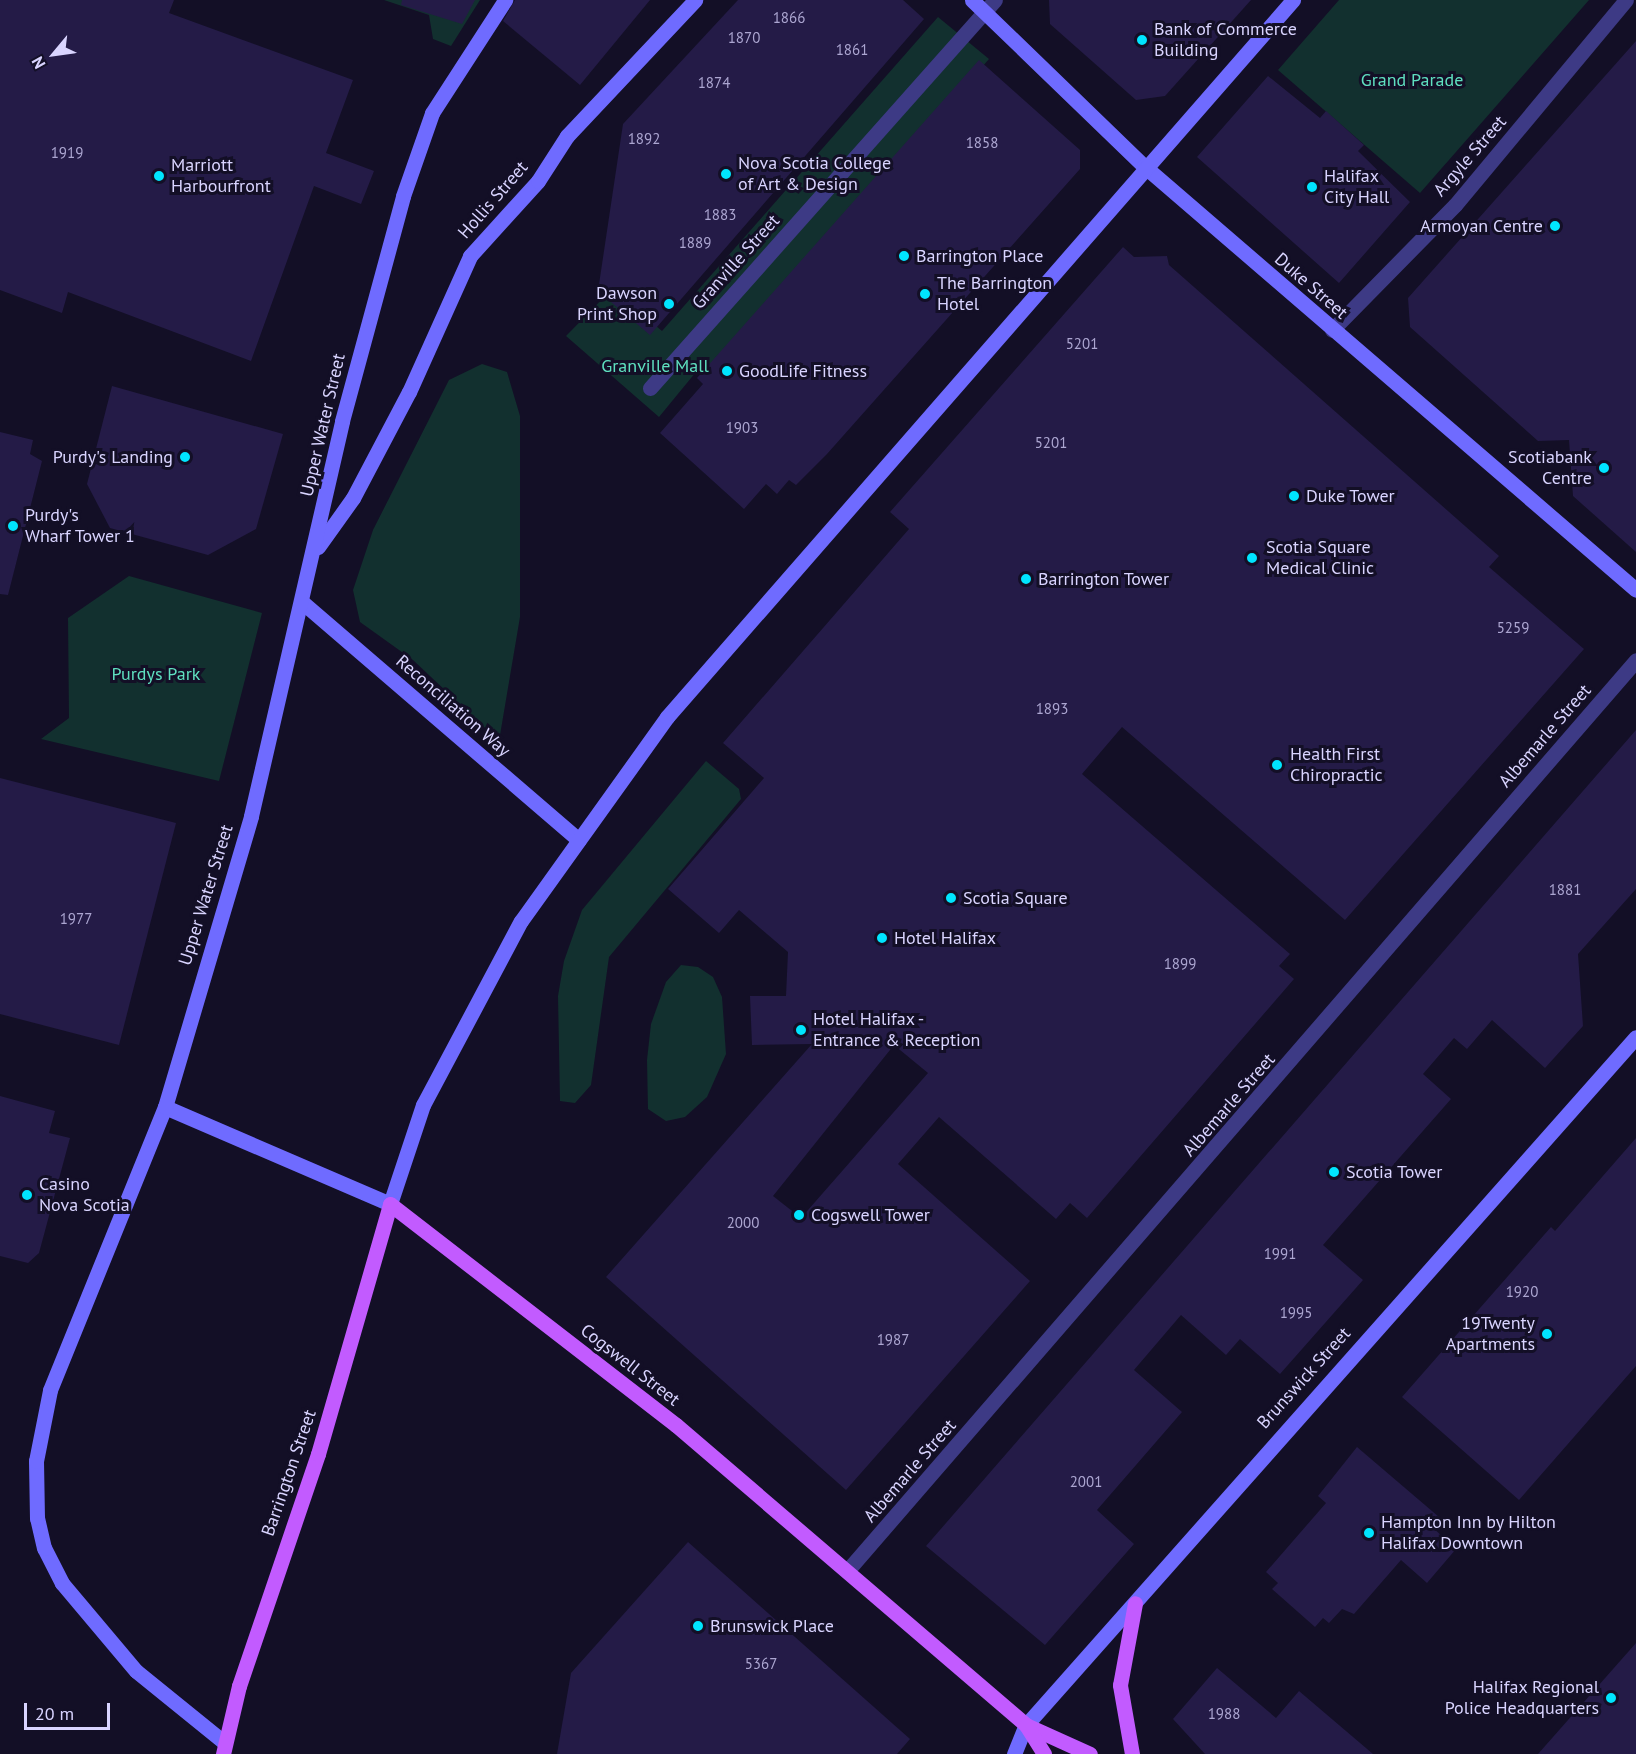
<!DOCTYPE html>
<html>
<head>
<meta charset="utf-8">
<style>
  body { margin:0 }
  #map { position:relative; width:1636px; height:1754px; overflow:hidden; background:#130f26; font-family:"PT Sans",sans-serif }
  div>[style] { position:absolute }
  .green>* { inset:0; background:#12302f }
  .building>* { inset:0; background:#241b47 }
  .street>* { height:15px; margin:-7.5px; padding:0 7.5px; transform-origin:7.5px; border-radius:7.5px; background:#3d3a85 }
  .secondary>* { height:15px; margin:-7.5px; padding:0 7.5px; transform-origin:7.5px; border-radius:7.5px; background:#6f6bff }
  .primary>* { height:15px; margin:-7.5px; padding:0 7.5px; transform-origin:7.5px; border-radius:7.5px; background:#c25bff }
  .dots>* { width:16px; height:16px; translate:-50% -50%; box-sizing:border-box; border:3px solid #130f26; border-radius:50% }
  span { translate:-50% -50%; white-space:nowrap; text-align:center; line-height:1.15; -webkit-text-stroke:6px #130f26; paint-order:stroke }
  .number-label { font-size:15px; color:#aca6d1 }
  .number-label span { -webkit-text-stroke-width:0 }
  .poi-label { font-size:18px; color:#d9d4ff }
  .left { translate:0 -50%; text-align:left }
  .right { translate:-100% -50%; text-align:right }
  .park-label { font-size:18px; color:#5fe0c0 }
  .street-label { font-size:18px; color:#d9d4ff }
  .north { position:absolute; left:24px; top:24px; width:60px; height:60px; -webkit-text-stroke:4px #130f26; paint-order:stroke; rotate:241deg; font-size:16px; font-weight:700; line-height:24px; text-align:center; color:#d9d4ff }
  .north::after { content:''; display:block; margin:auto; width:21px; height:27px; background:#d9d4ff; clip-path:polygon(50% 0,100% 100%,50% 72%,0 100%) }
  .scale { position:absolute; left:24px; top:1703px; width:86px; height:27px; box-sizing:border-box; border:3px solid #d9d4ff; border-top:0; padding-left:8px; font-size:18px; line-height:21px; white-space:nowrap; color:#d9d4ff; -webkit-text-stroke:4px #130f26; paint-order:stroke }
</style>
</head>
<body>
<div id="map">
  <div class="green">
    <div style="clip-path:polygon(384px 0,480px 0,451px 46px,433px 39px,429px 15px)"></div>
    <div style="clip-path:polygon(1339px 0,1589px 0,1420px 193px,1278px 70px)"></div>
    <div style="clip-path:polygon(938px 17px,989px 59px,717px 370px,705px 361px,659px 417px,566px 336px,612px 289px,662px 331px)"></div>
    <div style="clip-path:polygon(482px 364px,507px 372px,520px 416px,520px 617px,499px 741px,413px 660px,360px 622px,353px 590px,373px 530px,449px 380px)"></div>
    <div style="clip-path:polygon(129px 576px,262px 613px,219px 781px,41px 739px,69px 718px,68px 618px)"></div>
    <div style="clip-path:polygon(706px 761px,739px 789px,741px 799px,609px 957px,591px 1085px,575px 1103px,560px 1101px,558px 996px,564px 961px,582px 910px)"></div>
    <div style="clip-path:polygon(681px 965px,698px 967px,713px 977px,722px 997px,726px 1054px,707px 1097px,685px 1117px,666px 1121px,648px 1109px,647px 1060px,651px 1024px,666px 982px)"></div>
  </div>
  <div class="building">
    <div style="clip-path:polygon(0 0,174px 0,169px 13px,353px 80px,326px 153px,374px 171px,361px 204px,314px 186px,251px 361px,68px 292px,62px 313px,0 290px)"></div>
    <div style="clip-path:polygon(402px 0,475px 0,462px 24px,401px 5px)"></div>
    <div style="clip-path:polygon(515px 0,650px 0,580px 85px,503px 21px)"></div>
    <div style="clip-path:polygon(738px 0,903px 0,924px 19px,650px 335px,598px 291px,623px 124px)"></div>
    <div style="clip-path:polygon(1049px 0,1251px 0,1165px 96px,1136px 100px,1050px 24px)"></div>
    <div style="clip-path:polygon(1636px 41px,1636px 552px,1573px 496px,1569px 440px,1538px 441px,1410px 327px,1408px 298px)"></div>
    <div style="clip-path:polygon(979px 60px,1080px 150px,1080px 169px,827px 454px,796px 485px,789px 480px,777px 494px,766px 484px,744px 509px,660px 433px,703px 384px,697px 378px)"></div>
    <div style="clip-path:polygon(1268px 76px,1320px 118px,1326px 111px,1364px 145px,1358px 151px,1410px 202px,1339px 283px,1197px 157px)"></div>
    <div style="clip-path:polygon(evenodd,1123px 247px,1134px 257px,1167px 256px,1169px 265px,1499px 556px,1489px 567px,1584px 649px,1345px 920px,1122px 727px,1082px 774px,1290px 954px,1279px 966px,1294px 979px,1087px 1218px,1070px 1203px,1056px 1219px,939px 1117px,898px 1164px,1030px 1281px,846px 1490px,606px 1277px,812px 1044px,752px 1045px,750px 996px,786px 996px,788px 952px,739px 910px,719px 933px,668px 889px,764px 778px,723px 743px,909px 529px,890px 512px,1123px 247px,894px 1045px,928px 1073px,801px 1218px,773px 1196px,894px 1045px)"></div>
    <div style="clip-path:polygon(112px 386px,283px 434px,256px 529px,208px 555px,110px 528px,87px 484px)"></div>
    <div style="clip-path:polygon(0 432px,33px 440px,30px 454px,42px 461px,8px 595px,0 594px)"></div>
    <div style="clip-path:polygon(1636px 730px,1636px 889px,1578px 954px,1583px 1026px,1545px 1068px,1492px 1020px,1467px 1049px,1454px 1038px,1423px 1074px,1451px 1099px,1323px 1245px,1363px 1280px,1280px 1374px,1240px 1339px,1226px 1355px,1181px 1315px,1134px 1370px,1182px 1412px,1097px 1510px,1134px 1544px,1045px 1645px,926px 1546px)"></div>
    <div style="clip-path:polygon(0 778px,176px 823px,119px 1045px,0 1014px)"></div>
    <div style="clip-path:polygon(0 1096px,55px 1111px,49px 1133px,70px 1138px,39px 1253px,28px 1263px,0 1256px)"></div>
    <div style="clip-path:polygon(1636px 1138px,1636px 1366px,1519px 1500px,1402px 1397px,1551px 1227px,1555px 1231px)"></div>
    <div style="clip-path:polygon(1357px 1447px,1439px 1517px,1431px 1526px,1456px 1549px,1427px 1583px,1401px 1560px,1354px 1614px,1342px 1609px,1329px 1623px,1323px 1618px,1315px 1627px,1272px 1589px,1278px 1583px,1266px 1572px,1326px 1503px,1318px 1496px)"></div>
    <div style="clip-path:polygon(688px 1542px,910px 1739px,897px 1754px,557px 1754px,571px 1673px)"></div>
    <div style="clip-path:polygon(1636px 1643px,1636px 1754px,1538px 1754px)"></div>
    <div style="clip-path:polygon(1217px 1668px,1276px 1718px,1299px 1691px,1373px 1754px,1205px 1754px,1173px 1719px)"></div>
  </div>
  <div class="street">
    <div style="left:1332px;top:330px;width:175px;rotate:-45.5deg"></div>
    <div style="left:1455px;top:205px;width:267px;rotate:-50.2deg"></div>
    <div style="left:650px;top:388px;width:519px;rotate:-48.36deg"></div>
    <div style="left:847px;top:1571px;width:1205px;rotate:-49.1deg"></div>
  </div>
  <div class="secondary">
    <div style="left:972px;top:0;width:239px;rotate:44deg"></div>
    <div style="left:1144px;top:166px;width:649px;rotate:40.75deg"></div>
    <div style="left:318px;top:547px;width:60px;rotate:-54.5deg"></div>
    <div style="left:353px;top:498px;width:120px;rotate:-62.2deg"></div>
    <div style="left:409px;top:392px;width:149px;rotate:-65.8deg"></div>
    <div style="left:470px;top:256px;width:101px;rotate:-47.8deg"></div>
    <div style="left:538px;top:181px;width:54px;rotate:-57.2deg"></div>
    <div style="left:567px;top:136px;width:187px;rotate:-46.7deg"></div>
    <div style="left:302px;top:602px;width:365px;rotate:40.7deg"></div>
    <div style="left:165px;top:1107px;width:245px;rotate:23.3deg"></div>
    <div style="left:390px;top:1204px;width:104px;rotate:-71.6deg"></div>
    <div style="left:423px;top:1105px;width:208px;rotate:-62deg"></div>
    <div style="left:521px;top:921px;width:251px;rotate:-54.4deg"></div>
    <div style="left:667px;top:717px;width:952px;rotate:-48.88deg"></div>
    <div style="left:225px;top:1743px;width:114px;rotate:-141deg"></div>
    <div style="left:136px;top:1671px;width:115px;rotate:-130.1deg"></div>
    <div style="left:62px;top:1583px;width:39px;rotate:-117deg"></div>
    <div style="left:44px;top:1548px;width:31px;rotate:-103deg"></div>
    <div style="left:37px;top:1518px;width:57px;rotate:-91deg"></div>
    <div style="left:36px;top:1461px;width:72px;rotate:-78.8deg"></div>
    <div style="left:50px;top:1390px;width:305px;rotate:-67.9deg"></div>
    <div style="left:165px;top:1107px;width:303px;rotate:-73.5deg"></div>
    <div style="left:251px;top:816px;width:405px;rotate:-77deg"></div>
    <div style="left:342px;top:421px;width:233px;rotate:-74.8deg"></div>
    <div style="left:403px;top:196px;width:88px;rotate:-70.7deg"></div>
    <div style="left:432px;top:113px;width:135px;rotate:-57.1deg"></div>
    <div style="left:1014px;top:1754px;width:31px;rotate:-68deg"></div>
    <div style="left:1026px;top:1725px;width:919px;rotate:-48.44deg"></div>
  </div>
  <div class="primary">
    <div style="left:1026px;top:1725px;width:70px;rotate:24.4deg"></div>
    <div style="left:223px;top:1754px;width:70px;rotate:-76.8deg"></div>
    <div style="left:239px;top:1686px;width:245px;rotate:-71.2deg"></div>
    <div style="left:318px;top:1454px;width:260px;rotate:-73.9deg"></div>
    <div style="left:390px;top:1204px;width:361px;rotate:37.7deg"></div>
    <div style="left:676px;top:1425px;width:461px;rotate:40.6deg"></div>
    <div style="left:1026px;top:1725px;width:34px;rotate:58deg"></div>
    <div style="left:1132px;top:1754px;width:70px;rotate:-99.9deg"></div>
    <div style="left:1120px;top:1685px;width:83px;rotate:-79.6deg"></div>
  </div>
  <div class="dots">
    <div style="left:1142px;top:40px;background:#00e5ff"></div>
    <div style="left:726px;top:174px;background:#00e5ff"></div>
    <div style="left:159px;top:176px;background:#00e5ff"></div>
    <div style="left:1312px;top:187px;background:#00e5ff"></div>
    <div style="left:1555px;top:226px;background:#00e5ff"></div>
    <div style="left:904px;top:256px;background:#00e5ff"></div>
    <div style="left:925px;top:294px;background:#00e5ff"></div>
    <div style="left:669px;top:304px;background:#00e5ff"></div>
    <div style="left:727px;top:371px;background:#00e5ff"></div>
    <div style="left:185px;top:457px;background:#00e5ff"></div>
    <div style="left:1604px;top:468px;background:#00e5ff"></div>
    <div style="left:1294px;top:496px;background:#00e5ff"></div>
    <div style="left:13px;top:526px;background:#00e5ff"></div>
    <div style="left:1252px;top:558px;background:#00e5ff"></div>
    <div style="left:1026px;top:579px;background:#00e5ff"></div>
    <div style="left:1277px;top:765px;background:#00e5ff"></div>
    <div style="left:951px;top:898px;background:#00e5ff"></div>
    <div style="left:882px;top:938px;background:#00e5ff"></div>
    <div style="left:801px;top:1030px;background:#00e5ff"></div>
    <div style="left:1334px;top:1172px;background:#00e5ff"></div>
    <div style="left:27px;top:1195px;background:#00e5ff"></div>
    <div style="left:799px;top:1215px;background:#00e5ff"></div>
    <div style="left:1547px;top:1334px;background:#00e5ff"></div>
    <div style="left:1369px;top:1533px;background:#00e5ff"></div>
    <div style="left:698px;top:1626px;background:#00e5ff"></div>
    <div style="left:1611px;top:1698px;background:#00e5ff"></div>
  </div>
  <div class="number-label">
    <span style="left:789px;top:18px">1866</span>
    <span style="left:744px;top:38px">1870</span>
    <span style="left:852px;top:50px">1861</span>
    <span style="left:714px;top:83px">1874</span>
    <span style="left:644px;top:139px">1892</span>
    <span style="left:982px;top:143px">1858</span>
    <span style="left:67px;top:153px">1919</span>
    <span style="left:720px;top:215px">1883</span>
    <span style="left:695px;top:243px">1889</span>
    <span style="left:1082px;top:344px">5201</span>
    <span style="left:742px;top:428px">1903</span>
    <span style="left:1051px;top:443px">5201</span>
    <span style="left:1513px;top:628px">5259</span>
    <span style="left:1052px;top:709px">1893</span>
    <span style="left:1565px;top:890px">1881</span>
    <span style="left:76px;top:919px">1977</span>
    <span style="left:1180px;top:964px">1899</span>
    <span style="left:743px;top:1223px">2000</span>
    <span style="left:1280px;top:1254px">1991</span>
    <span style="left:1522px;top:1292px">1920</span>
    <span style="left:1296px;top:1313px">1995</span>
    <span style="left:893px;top:1340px">1987</span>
    <span style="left:1086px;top:1482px">2001</span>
    <span style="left:761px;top:1664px">5367</span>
    <span style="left:1224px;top:1714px">1988</span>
  </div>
  <div class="poi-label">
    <span class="left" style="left:1154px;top:40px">Bank of Commerce<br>Building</span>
    <span class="left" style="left:738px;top:174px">Nova Scotia College<br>of Art &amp; Design</span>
    <span class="left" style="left:171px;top:176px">Marriott<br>Harbourfront</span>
    <span class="left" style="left:1324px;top:187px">Halifax<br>City Hall</span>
    <span class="right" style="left:1543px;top:226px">Armoyan Centre</span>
    <span class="left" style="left:916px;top:256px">Barrington Place</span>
    <span class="left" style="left:937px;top:294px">The Barrington<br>Hotel</span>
    <span class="right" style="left:657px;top:304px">Dawson<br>Print Shop</span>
    <span class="left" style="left:739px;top:371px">GoodLife Fitness</span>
    <span class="right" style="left:173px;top:457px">Purdy's Landing</span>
    <span class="right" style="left:1592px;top:468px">Scotiabank<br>Centre</span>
    <span class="left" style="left:1306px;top:496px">Duke Tower</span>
    <span class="left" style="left:25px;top:526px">Purdy's<br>Wharf Tower 1</span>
    <span class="left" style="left:1266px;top:558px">Scotia Square<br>Medical Clinic</span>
    <span class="left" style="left:1038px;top:579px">Barrington Tower</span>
    <span class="left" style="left:1290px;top:765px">Health First<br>Chiropractic</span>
    <span class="left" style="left:963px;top:898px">Scotia Square</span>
    <span class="left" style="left:894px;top:938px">Hotel Halifax</span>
    <span class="left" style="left:813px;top:1030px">Hotel Halifax -<br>Entrance &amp; Reception</span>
    <span class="left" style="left:1346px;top:1172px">Scotia Tower</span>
    <span class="left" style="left:39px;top:1195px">Casino<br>Nova Scotia</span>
    <span class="left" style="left:811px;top:1215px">Cogswell Tower</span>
    <span class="right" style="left:1535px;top:1334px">19Twenty<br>Apartments</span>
    <span class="left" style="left:1381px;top:1533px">Hampton Inn by Hilton<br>Halifax Downtown</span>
    <span class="left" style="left:710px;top:1626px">Brunswick Place</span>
    <span class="right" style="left:1599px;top:1698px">Halifax Regional<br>Police Headquarters</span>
  </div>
  <div class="park-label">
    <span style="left:1412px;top:80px">Grand Parade</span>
    <span style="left:655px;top:366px">Granville Mall</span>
    <span style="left:156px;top:674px">Purdys Park</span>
  </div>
  <div class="street-label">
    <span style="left:1470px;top:156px;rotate:-49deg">Argyle Street</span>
    <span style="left:493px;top:200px;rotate:-49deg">Hollis Street</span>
    <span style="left:736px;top:262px;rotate:-48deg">Granville Street</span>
    <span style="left:1311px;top:286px;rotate:41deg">Duke Street</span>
    <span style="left:323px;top:425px;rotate:-77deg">Upper Water Street</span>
    <span style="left:453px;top:706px;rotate:41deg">Reconciliation Way</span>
    <span style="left:1545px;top:736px;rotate:-49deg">Albemarle Street</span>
    <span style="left:206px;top:895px;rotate:-73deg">Upper Water Street</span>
    <span style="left:1229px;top:1105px;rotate:-49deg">Albemarle Street</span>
    <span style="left:630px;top:1365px;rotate:38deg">Cogswell Street</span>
    <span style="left:1304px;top:1378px;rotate:-48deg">Brunswick Street</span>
    <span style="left:910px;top:1471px;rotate:-49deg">Albemarle Street</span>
    <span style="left:289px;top:1473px;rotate:-71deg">Barrington Street</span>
  </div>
  <div class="north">N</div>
  <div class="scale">20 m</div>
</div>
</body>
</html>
